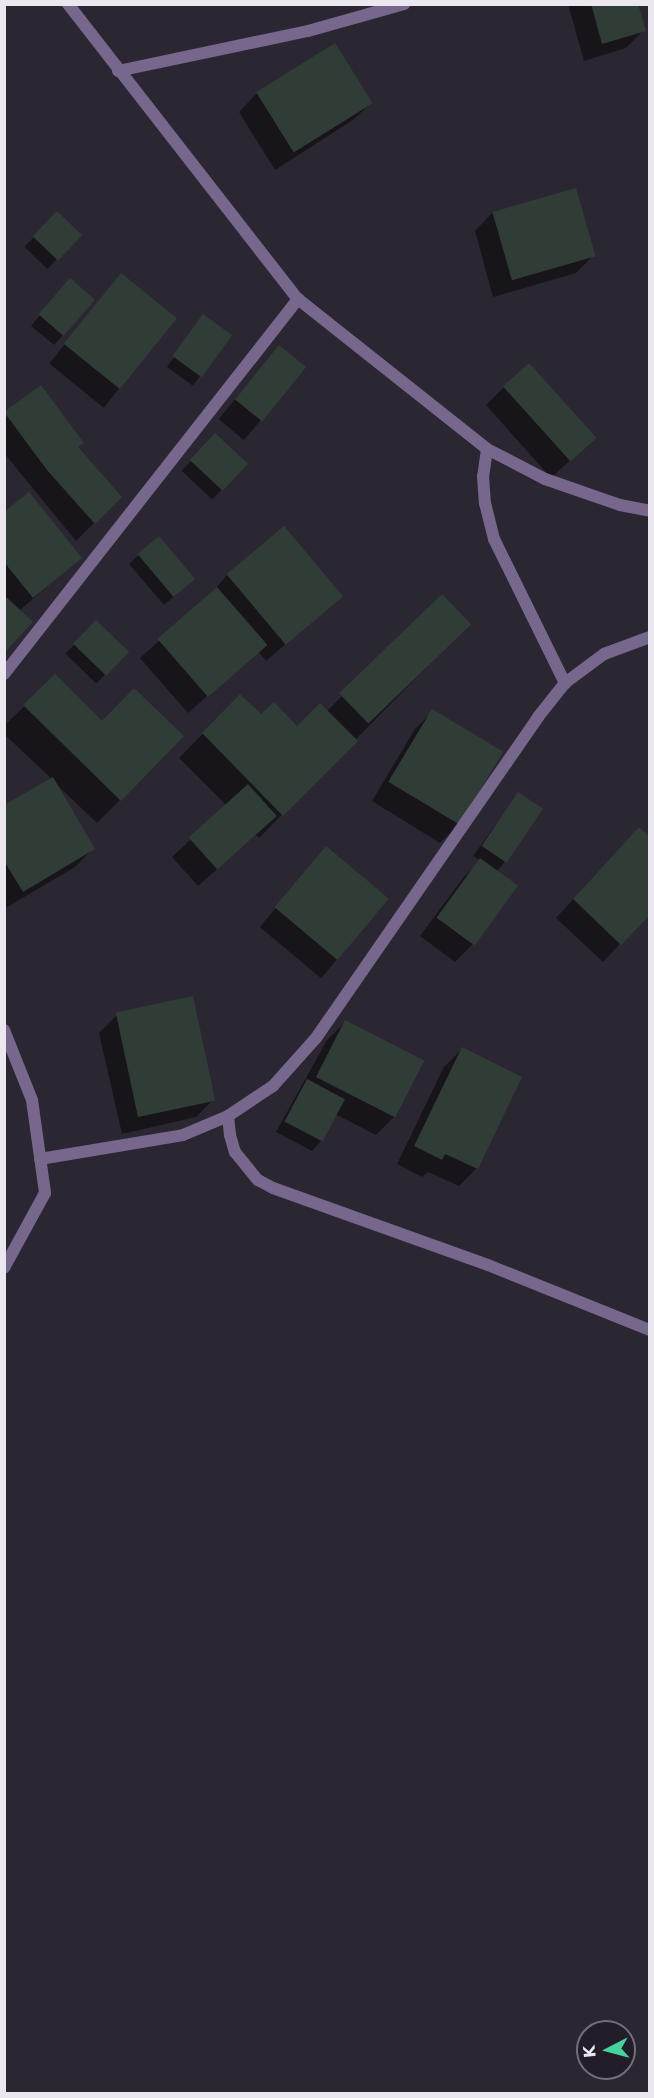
<!DOCTYPE html>
<html>
<head>
<meta charset="utf-8">
<style>
  body { margin:0 }
  #map { position:relative; width:654px; height:2098px; overflow:hidden; background:#2b2732; font-family:"DejaVu Sans",sans-serif }
  div>[style] { position:absolute }
  .shadow>* { inset:0; background:#0007; transform-origin:0 0 }
  .building>* { inset:0; background:#2f3d36; transform-origin:0 0 }
  .lane>* { height:12px; margin:-6px; padding:0 6px; transform-origin:6px; border-radius:6px; background:#77678d }
  .street>* { height:12px; margin:-6px; padding:0 6px; transform-origin:6px; border-radius:6px; background:#77678d }
  span { translate:-50% -50%; white-space:nowrap; text-align:center; line-height:1.15; -webkit-text-stroke:4.5px #221d28; paint-order:stroke }
  .frame { position:absolute; inset:0; border:6px solid #eae7ee; pointer-events:none }
  .north { position:absolute; left:576px; top:2020px; width:60px; height:60px; box-sizing:border-box; background:#221d28; border:2px solid #726e77; border-radius:50%; rotate:264deg; font-size:16px; font-weight:700; line-height:24px; text-align:center; color:#eae7ee }
  .north::after { content:''; display:block; margin:auto; width:21px; height:27px; background:#46d49e; clip-path:polygon(50% 0,100% 100%,50% 72%,0 100%) }
</style>
</head>
<body>
<div id="map">
  <div class="shadow">
    <div style="clip-path:polygon(568px 4px,637px 4px,644px 30px,626px 48px,584px 61px)"></div>
    <div style="clip-path:polygon(334px 45px,371px 103px,353px 120px,275px 170px,239px 112px,256px 94px)"></div>
    <div style="left:57px;top:213px;width:32px;height:47px;rotate:44deg"></div>
    <div style="clip-path:polygon(492px 213px,594px 255px,576px 273px,493px 297px,475px 231px)"></div>
    <div style="left:121px;top:275px;width:70px;height:114px;rotate:39deg"></div>
    <div style="clip-path:polygon(61px 290px,63px 335px,54px 345px,31px 326px)"></div>
    <div style="left:204px;top:316px;width:32px;height:63px;rotate:36deg"></div>
    <div style="left:279px;top:347px;width:33px;height:94px;rotate:40deg"></div>
    <div style="clip-path:polygon(40px 387px,77px 447px,120px 497px,76px 541px,4px 453px,4px 414px)"></div>
    <div style="clip-path:polygon(504px 387px,594px 438px,551px 478px,486px 405px)"></div>
    <div style="left:215px;top:435px;width:42px;height:49px;rotate:43deg"></div>
    <div style="clip-path:polygon(4px 514px,80px 558px,19px 611px,4px 651px)"></div>
    <div style="clip-path:polygon(139px 555px,184px 588px,164px 605px,129px 564px)"></div>
    <div style="clip-path:polygon(227px 575px,341px 596px,266px 661px,258px 651px,188px 713px,140px 658px,211px 594px)"></div>
    <div style="clip-path:polygon(442px 597px,469px 624px,259px 838px,256px 835px,198px 886px,172px 857px,227px 806px,179px 758px,240px 696px,261px 716px,297px 728px,326px 712px)"></div>
    <div style="left:96px;top:622px;width:43px;height:44px;rotate:44deg"></div>
    <div style="clip-path:polygon(55px 676px,120px 800px,97px 823px,57px 785px,93px 849px,75px 867px,4px 909px,4px 807px,52px 779px,4px 734px,4px 726px)"></div>
    <div style="clip-path:polygon(433px 711px,458px 825px,440px 843px,372px 801px,415px 729px)"></div>
    <div style="clip-path:polygon(518px 794px,541px 809px,505px 862px,496px 872px,516px 886px,473px 944px,455px 962px,420px 936px,463px 878px,480px 861px,473px 856px)"></div>
    <div style="clip-path:polygon(621px 847px,620px 944px,603px 962px,556px 918px)"></div>
    <div style="left:326px;top:848px;width:80px;height:103px;rotate:40deg"></div>
    <div style="clip-path:polygon(117px 1015px,214px 1099px,196px 1117px,122px 1134px,99px 1033px)"></div>
    <div style="clip-path:polygon(345px 1022px,394px 1117px,376px 1135px,335px 1114px,321px 1141px,312px 1151px,276px 1132px,327px 1040px)"></div>
    <div style="clip-path:polygon(462px 1049px,520px 1078px,477px 1168px,459px 1186px,428px 1172px,422px 1177px,397px 1164px,444px 1067px)"></div>
  </div>
  <div class="building">
    <div style="clip-path:polygon(591px 4px,638px 4px,646px 31px,602px 44px)"></div>
    <div style="left:335px;top:43px;width:71px;height:93px;rotate:58deg"></div>
    <div style="left:576px;top:188px;width:71px;height:87px;rotate:74deg"></div>
    <div style="left:57px;top:211px;width:35px;height:35px;rotate:44deg"></div>
    <div style="left:121px;top:273px;width:72px;height:91px;rotate:39deg"></div>
    <div style="left:70px;top:278px;width:33px;height:48px;rotate:41deg"></div>
    <div style="left:203px;top:314px;width:36px;height:52px;rotate:36deg"></div>
    <div style="left:279px;top:345px;width:35px;height:70px;rotate:39deg"></div>
    <div style="left:529px;top:363px;width:101px;height:35px;rotate:48deg"></div>
    <div style="clip-path:polygon(41px 385px,84px 443px,78px 447px,122px 497px,95px 524px,47px 470px,4px 412px)"></div>
    <div style="left:215px;top:433px;width:45px;height:37px;rotate:43deg"></div>
    <div style="clip-path:polygon(29px 492px,82px 558px,33px 598px,4px 562px,4px 512px)"></div>
    <div style="left:284px;top:526px;width:92px;height:75px;rotate:50deg"></div>
    <div style="left:159px;top:536px;width:56px;height:28px;rotate:50deg"></div>
    <div style="left:217px;top:587px;width:77px;height:79px;rotate:49deg"></div>
    <div style="left:442px;top:594px;width:42px;height:143px;rotate:46deg"></div>
    <div style="clip-path:polygon(4px 595px,33px 622px,4px 653px)"></div>
    <div style="left:96px;top:620px;width:46px;height:33px;rotate:44deg"></div>
    <div style="clip-path:polygon(55px 674px,102px 721px,134px 688px,184px 736px,121px 801px,23px 705px)"></div>
    <div style="clip-path:polygon(240px 694px,261px 714px,274px 702px,297px 726px,320px 703px,358px 741px,283px 816px,202px 733px)"></div>
    <div style="left:432px;top:709px;width:83px;height:85px;rotate:31deg"></div>
    <div style="clip-path:polygon(53px 777px,95px 849px,23px 892px,4px 861px,4px 805px)"></div>
    <div style="left:248px;top:784px;width:43px;height:80px;rotate:48deg"></div>
    <div style="left:518px;top:792px;width:30px;height:65px;rotate:34deg"></div>
    <div style="clip-path:polygon(639px 827px,650px 837px,650px 915px,621px 945px,573px 899px)"></div>
    <div style="left:326px;top:846px;width:82px;height:80px;rotate:40deg"></div>
    <div style="left:480px;top:858px;width:47px;height:74px;rotate:36deg"></div>
    <div style="left:193px;top:996px;width:107px;height:79px;rotate:78deg"></div>
    <div style="left:345px;top:1020px;width:89px;height:64px;rotate:27deg"></div>
    <div style="clip-path:polygon(462px 1047px,522px 1077px,478px 1169px,445px 1154px,442px 1160px,414px 1146px)"></div>
    <div style="left:307px;top:1079px;width:43px;height:48px;rotate:28deg"></div>
  </div>
  <div class="lane">
    <div style="left:228px;top:1116px;width:19px;rotate:84deg"></div>
    <div style="left:230px;top:1135px;width:18px;rotate:74deg"></div>
    <div style="left:235px;top:1152px;width:36px;rotate:51deg"></div>
    <div style="left:258px;top:1180px;width:17px;rotate:28deg"></div>
    <div style="left:273px;top:1188px;width:228px;rotate:19.7deg"></div>
    <div style="left:488px;top:1265px;width:175px;rotate:21.9deg"></div>
  </div>
  <div class="street">
    <div style="left:68px;top:4px;width:374px;rotate:52.1deg"></div>
    <div style="left:298px;top:299px;width:241px;rotate:38.4deg"></div>
    <div style="left:487px;top:449px;width:65px;rotate:27.3deg"></div>
    <div style="left:545px;top:479px;width:79px;rotate:19.1deg"></div>
    <div style="left:620px;top:505px;width:31px;rotate:11deg"></div>
    <div style="left:118px;top:71px;width:194px;rotate:-11.9deg"></div>
    <div style="left:308px;top:31px;width:100px;rotate:-15.7deg"></div>
    <div style="left:487px;top:449px;width:27px;rotate:98deg"></div>
    <div style="left:483px;top:476px;width:27px;rotate:86deg"></div>
    <div style="left:485px;top:503px;width:37px;rotate:76deg"></div>
    <div style="left:494px;top:539px;width:161px;rotate:63.8deg"></div>
    <div style="left:4px;top:674px;width:477px;rotate:-51.9deg"></div>
    <div style="left:4px;top:1030px;width:75px;rotate:68.2deg"></div>
    <div style="left:32px;top:1100px;width:94px;rotate:82deg"></div>
    <div style="left:45px;top:1193px;width:85px;rotate:118.7deg"></div>
    <div style="left:40px;top:1159px;width:145px;rotate:-9.5deg"></div>
    <div style="left:183px;top:1135px;width:49px;rotate:-22.9deg"></div>
    <div style="left:228px;top:1116px;width:54px;rotate:-33.7deg"></div>
    <div style="left:273px;top:1086px;width:64px;rotate:-48.1deg"></div>
    <div style="left:316px;top:1038px;width:390px;rotate:-55.3deg"></div>
    <div style="left:538px;top:717px;width:43px;rotate:-51.5deg"></div>
    <div style="left:565px;top:683px;width:49px;rotate:-36.6deg"></div>
    <div style="left:604px;top:654px;width:49px;rotate:-20.3deg"></div>
  </div>
  <div class="frame"></div>
  <div class="north">K</div>
</div>
</body>
</html>
